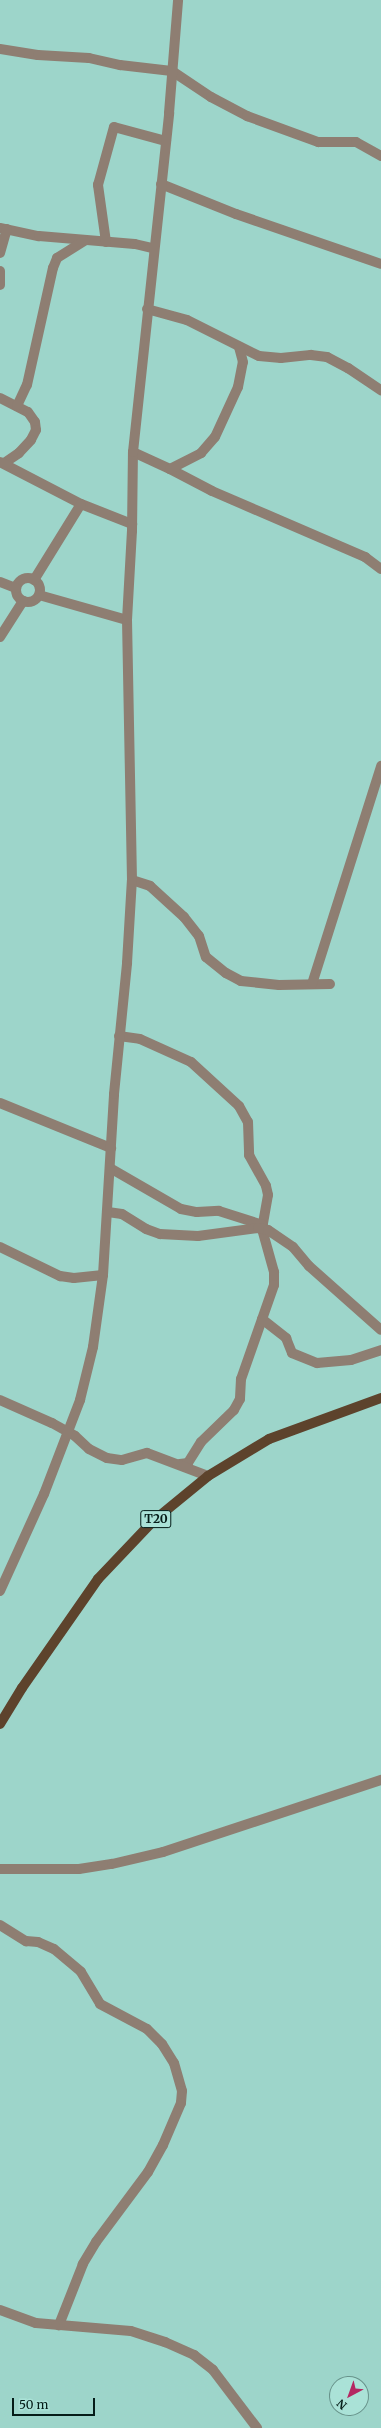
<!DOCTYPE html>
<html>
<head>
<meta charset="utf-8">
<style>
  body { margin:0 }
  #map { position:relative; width:381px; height:2428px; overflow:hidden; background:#9dd5ca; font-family:Merriweather,serif }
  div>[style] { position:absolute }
  .street>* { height:10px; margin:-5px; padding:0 5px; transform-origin:5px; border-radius:5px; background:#8e7e72 }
  .street>.ring { margin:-5px; padding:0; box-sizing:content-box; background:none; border:10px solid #8e7e72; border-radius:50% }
  .primary>* { height:10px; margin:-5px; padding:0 5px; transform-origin:5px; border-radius:5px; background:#5d432c }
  span { translate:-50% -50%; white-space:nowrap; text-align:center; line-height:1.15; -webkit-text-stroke:4px #aae2d7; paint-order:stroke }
  .shield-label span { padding:1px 3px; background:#aae2d7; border:1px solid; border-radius:3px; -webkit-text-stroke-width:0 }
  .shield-label { font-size:12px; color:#051c18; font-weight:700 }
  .north { position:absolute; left:329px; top:2376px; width:40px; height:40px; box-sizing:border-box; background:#aae2d7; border:1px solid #68938b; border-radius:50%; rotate:221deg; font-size:11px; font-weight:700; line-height:16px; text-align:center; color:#051c18 }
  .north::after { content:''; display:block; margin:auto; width:14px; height:18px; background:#b42862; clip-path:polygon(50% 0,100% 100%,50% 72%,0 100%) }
  .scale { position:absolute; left:12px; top:2398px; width:83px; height:18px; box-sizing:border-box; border:2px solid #051c18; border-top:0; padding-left:5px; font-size:12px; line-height:14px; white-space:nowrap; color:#051c18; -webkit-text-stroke:3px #aae2d7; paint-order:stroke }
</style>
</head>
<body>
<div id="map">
  <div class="street">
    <div style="left:0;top:49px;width:38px;rotate:9deg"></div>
    <div style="left:38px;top:55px;width:51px;rotate:3.4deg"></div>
    <div style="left:89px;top:58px;width:32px;rotate:13deg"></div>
    <div style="left:120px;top:65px;width:52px;rotate:6.6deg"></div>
    <div style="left:172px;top:71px;width:47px;rotate:33.7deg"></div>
    <div style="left:211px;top:97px;width:41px;rotate:27.8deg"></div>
    <div style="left:247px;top:116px;width:76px;rotate:20.1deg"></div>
    <div style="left:318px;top:142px;width:38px"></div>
    <div style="left:356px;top:142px;width:29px;rotate:29deg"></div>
    <div style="left:161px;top:184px;width:81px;rotate:21.8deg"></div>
    <div style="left:236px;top:214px;width:153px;rotate:19deg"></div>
    <div style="left:0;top:228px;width:40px;rotate:12deg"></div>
    <div style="left:39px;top:236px;width:96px;rotate:4.8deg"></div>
    <div style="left:135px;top:244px;width:18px;rotate:13deg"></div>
    <div style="left:106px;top:242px;width:58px;rotate:-98deg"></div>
    <div style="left:98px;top:185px;width:60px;rotate:-74.6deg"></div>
    <div style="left:114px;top:127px;width:54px;rotate:15.1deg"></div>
    <div style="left:0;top:253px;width:25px;rotate:-74deg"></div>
    <div style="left:0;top:271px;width:14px;rotate:90deg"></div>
    <div style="left:147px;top:309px;width:41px;rotate:15.4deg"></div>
    <div style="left:187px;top:320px;width:80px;rotate:26.6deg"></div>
    <div style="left:259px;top:356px;width:22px;rotate:5deg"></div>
    <div style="left:281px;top:358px;width:30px;rotate:-6deg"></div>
    <div style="left:311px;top:355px;width:16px;rotate:7deg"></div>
    <div style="left:327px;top:357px;width:24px;rotate:28deg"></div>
    <div style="left:348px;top:368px;width:40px;rotate:34deg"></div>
    <div style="left:0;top:398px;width:31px;rotate:27deg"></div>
    <div style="left:28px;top:412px;width:12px;rotate:55deg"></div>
    <div style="left:35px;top:422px;width:8px;rotate:83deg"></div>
    <div style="left:36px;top:430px;width:11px;rotate:117deg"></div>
    <div style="left:31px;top:440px;width:18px;rotate:133deg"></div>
    <div style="left:19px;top:453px;width:18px;rotate:146deg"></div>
    <div style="left:17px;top:406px;width:23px;rotate:-65deg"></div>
    <div style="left:27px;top:385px;width:120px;rotate:-77.5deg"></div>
    <div style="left:53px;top:268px;width:11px;rotate:-68deg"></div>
    <div style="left:57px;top:258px;width:32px;rotate:-32deg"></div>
    <div style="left:133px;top:452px;width:41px;rotate:24.7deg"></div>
    <div style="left:170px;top:469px;width:47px;rotate:27.6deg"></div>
    <div style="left:212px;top:491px;width:167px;rotate:23.3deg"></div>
    <div style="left:365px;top:557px;width:20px;rotate:37deg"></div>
    <div style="left:0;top:462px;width:91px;rotate:27.4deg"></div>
    <div style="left:81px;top:504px;width:55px;rotate:21.4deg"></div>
    <div style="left:170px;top:469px;width:35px;rotate:-27deg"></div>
    <div style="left:201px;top:453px;width:21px;rotate:-49deg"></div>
    <div style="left:215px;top:437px;width:55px;rotate:-65.3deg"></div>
    <div style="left:238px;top:387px;width:25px;rotate:-79deg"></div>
    <div style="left:243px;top:362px;width:16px;rotate:-105deg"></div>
    <div class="ring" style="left:16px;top:578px;width:14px;height:14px"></div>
    <div style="left:34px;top:580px;width:89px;rotate:-58.3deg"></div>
    <div style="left:0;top:582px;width:17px;rotate:21deg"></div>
    <div style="left:39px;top:595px;width:91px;rotate:15.9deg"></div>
    <div style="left:0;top:637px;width:43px;rotate:-57.4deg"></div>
    <div style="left:132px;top:880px;width:19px;rotate:18deg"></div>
    <div style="left:150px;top:886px;width:46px;rotate:42.4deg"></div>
    <div style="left:184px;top:917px;width:24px;rotate:52deg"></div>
    <div style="left:199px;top:936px;width:22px;rotate:72deg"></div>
    <div style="left:206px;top:957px;width:26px;rotate:39deg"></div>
    <div style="left:226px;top:973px;width:17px;rotate:28deg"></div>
    <div style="left:241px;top:981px;width:38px;rotate:6deg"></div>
    <div style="left:279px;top:985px;width:51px;rotate:-1.1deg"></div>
    <div style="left:312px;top:984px;width:229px;rotate:-72.4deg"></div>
    <div style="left:119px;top:1036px;width:21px;rotate:8deg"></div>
    <div style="left:140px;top:1039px;width:56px;rotate:24.3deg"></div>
    <div style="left:191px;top:1062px;width:65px;rotate:42.5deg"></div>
    <div style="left:239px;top:1106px;width:18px;rotate:61deg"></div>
    <div style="left:248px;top:1122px;width:33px;rotate:88deg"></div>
    <div style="left:249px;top:1155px;width:35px;rotate:61deg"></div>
    <div style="left:266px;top:1186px;width:9px;rotate:77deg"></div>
    <div style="left:268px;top:1195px;width:35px;rotate:100deg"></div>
    <div style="left:262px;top:1229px;width:45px;rotate:74.4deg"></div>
    <div style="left:274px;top:1272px;width:13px;rotate:90deg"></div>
    <div style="left:274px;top:1285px;width:100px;rotate:109.3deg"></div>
    <div style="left:241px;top:1379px;width:20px;rotate:93deg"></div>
    <div style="left:240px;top:1399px;width:13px;rotate:119deg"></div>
    <div style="left:234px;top:1410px;width:46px;rotate:135.9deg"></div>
    <div style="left:201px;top:1442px;width:25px;rotate:122deg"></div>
    <div style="left:188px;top:1463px;width:8px;rotate:173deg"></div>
    <div style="left:0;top:1103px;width:120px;rotate:22.1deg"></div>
    <div style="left:110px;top:1168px;width:82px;rotate:30deg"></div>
    <div style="left:181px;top:1209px;width:16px;rotate:11deg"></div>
    <div style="left:197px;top:1212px;width:22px;rotate:-3deg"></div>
    <div style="left:219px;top:1211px;width:46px;rotate:17.7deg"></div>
    <div style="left:108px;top:1212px;width:14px;rotate:8deg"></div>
    <div style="left:122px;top:1214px;width:28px;rotate:32deg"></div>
    <div style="left:146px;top:1229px;width:15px;rotate:20deg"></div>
    <div style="left:160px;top:1234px;width:38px;rotate:3deg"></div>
    <div style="left:198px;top:1236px;width:61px;rotate:-7.6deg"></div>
    <div style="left:258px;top:1228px;width:10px;rotate:11deg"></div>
    <div style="left:268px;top:1230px;width:30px;rotate:34deg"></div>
    <div style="left:293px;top:1247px;width:25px;rotate:50deg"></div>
    <div style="left:309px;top:1266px;width:96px;rotate:41.6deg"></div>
    <div style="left:0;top:1247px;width:67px;rotate:25.8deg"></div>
    <div style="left:60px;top:1276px;width:14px;rotate:8deg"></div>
    <div style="left:74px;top:1278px;width:29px;rotate:-6deg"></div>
    <div style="left:262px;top:1319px;width:31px;rotate:38deg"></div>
    <div style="left:286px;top:1338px;width:16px;rotate:68deg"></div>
    <div style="left:292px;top:1353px;width:27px;rotate:22deg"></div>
    <div style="left:317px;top:1363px;width:34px;rotate:-5deg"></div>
    <div style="left:351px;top:1360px;width:32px;rotate:-18deg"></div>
    <div style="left:0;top:1400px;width:57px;rotate:23.9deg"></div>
    <div style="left:52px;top:1423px;width:26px;rotate:29deg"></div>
    <div style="left:75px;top:1436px;width:19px;rotate:43deg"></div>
    <div style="left:89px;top:1449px;width:20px;rotate:27deg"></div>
    <div style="left:107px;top:1458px;width:15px;rotate:8deg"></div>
    <div style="left:122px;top:1460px;width:26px;rotate:-16deg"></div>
    <div style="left:147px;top:1453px;width:65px;rotate:20.7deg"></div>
    <div style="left:0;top:1591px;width:107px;rotate:-65.6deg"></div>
    <div style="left:44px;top:1494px;width:101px;rotate:-69deg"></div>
    <div style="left:80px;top:1400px;width:55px;rotate:-76.2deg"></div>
    <div style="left:93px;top:1347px;width:73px;rotate:-82.1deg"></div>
    <div style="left:103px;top:1275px;width:181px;rotate:-86.5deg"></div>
    <div style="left:114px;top:1094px;width:132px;rotate:-84.3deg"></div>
    <div style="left:127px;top:963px;width:83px;rotate:-86.6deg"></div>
    <div style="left:132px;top:880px;width:260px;rotate:-91.1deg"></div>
    <div style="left:127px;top:620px;width:89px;rotate:-86.8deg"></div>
    <div style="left:132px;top:531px;width:79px;rotate:-89.3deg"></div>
    <div style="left:133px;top:452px;width:341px;rotate:-83.9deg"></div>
    <div style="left:169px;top:113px;width:113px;rotate:-85.4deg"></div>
    <div style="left:0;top:1869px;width:79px"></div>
    <div style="left:79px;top:1869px;width:33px;rotate:-9deg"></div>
    <div style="left:112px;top:1864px;width:52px;rotate:-13.2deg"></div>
    <div style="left:163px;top:1852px;width:230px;rotate:-18.3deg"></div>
    <div style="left:0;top:1925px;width:31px;rotate:32deg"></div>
    <div style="left:26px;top:1941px;width:12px;rotate:5deg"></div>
    <div style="left:38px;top:1942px;width:17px;rotate:24deg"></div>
    <div style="left:54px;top:1949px;width:35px;rotate:40deg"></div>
    <div style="left:81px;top:1972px;width:37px;rotate:59deg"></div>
    <div style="left:100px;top:2004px;width:53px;rotate:28deg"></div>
    <div style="left:147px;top:2029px;width:21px;rotate:45deg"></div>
    <div style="left:162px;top:2044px;width:22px;rotate:58deg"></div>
    <div style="left:174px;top:2063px;width:29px;rotate:74deg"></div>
    <div style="left:182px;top:2091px;width:12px;rotate:95deg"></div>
    <div style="left:181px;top:2103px;width:46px;rotate:113.2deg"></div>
    <div style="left:163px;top:2145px;width:31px;rotate:119deg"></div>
    <div style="left:148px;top:2172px;width:87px;rotate:126.6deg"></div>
    <div style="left:96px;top:2242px;width:26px;rotate:121deg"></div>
    <div style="left:83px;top:2264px;width:66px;rotate:111.5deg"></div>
    <div style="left:0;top:2310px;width:38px;rotate:20deg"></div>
    <div style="left:36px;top:2323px;width:95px;rotate:4.8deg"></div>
    <div style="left:131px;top:2331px;width:36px;rotate:18deg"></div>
    <div style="left:165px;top:2342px;width:32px;rotate:24deg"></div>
    <div style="left:194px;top:2355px;width:24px;rotate:38deg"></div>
    <div style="left:213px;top:2370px;width:73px;rotate:52.8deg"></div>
  </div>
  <div class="primary">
    <div style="left:0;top:1724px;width:42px;rotate:-58.6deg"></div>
    <div style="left:22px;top:1688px;width:133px;rotate:-55.1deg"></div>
    <div style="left:98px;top:1579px;width:79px;rotate:-46.5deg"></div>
    <div style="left:152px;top:1522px;width:72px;rotate:-39.4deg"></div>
    <div style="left:208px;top:1476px;width:71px;rotate:-31.2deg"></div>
    <div style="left:269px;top:1439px;width:119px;rotate:-20.1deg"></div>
  </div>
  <div class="shield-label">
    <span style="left:156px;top:1519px">T20</span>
  </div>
  <div class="north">N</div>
  <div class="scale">50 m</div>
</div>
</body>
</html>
